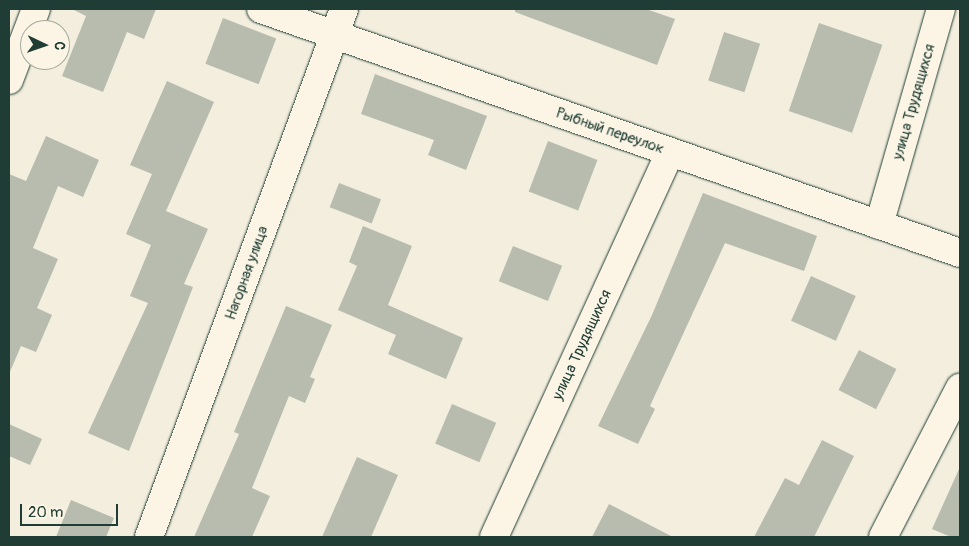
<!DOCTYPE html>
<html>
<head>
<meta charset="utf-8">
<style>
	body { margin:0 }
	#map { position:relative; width:969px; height:546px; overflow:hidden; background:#f3eede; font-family:Pangolin,sans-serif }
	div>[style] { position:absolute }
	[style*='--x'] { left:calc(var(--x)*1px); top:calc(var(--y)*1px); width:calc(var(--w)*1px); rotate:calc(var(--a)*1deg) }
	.building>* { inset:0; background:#b8bcae; transform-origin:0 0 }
	.roads { filter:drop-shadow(0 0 1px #1f3d34) drop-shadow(0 0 1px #1f3d34) }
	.minor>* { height:28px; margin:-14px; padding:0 14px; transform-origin:14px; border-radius:14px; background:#fcf5e5 }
	.tertiary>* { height:28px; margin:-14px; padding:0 14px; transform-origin:14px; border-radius:14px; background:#fcf5e5 }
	span { translate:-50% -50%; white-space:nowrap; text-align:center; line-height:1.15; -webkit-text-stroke:5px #fcf5e5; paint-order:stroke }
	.street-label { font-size:15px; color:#1f3d34 }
	.frame { position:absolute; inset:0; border:10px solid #1f3d34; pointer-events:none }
	.north { position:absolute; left:20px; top:20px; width:50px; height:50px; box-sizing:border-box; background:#fcf5e5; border:1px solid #a4ab9e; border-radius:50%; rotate:93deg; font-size:14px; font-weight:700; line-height:20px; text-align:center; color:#1f3d34 }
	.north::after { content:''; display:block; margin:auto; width:18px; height:22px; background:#1f3d34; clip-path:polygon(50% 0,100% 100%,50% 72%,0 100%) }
	.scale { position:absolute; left:20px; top:504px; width:98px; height:22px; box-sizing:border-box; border:2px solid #1f3d34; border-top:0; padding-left:6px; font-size:15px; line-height:18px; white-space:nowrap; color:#1f3d34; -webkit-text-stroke:4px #fcf5e5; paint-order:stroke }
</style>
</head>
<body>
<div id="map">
	<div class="building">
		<i style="clip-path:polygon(72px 9px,156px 9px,144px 39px,127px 32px,103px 92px,62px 76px,86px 16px)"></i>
		<i style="clip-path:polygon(515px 9px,646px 9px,675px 19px,657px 65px,515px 12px)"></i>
		<i style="left:223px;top:18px;width:57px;height:49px;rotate:21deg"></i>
		<i style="left:819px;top:23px;width:67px;height:93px;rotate:19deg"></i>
		<i style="left:724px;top:32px;width:38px;height:51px;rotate:18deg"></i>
		<i style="clip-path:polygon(375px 74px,487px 116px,466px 170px,428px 155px,434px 140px,361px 114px)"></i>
		<i style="clip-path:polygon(167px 81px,214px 102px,166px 211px,208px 229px,184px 284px,193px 287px,129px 451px,88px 433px,148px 303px,130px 296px,151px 245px,126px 234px,152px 174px,130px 165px)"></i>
		<i style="clip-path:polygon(46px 136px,99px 160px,83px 197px,58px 186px,33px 248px,58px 259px,37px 308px,52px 315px,36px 352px,21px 346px,9px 374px,9px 174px,26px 181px)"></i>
		<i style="left:548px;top:141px;width:53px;height:54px;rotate:21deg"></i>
		<i style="left:339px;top:183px;width:45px;height:26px;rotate:21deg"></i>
		<i style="clip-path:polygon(703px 193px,817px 236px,804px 271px,725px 243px,650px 406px,655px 409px,638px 444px,598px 426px,652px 315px)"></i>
		<i style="clip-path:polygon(363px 226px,412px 246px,388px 305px,463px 338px,446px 379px,388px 354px,396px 335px,338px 310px,357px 266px,349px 262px)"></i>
		<i style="left:513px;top:246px;width:53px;height:38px;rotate:22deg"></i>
		<i style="left:811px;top:276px;width:49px;height:49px;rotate:24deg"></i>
		<i style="clip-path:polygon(286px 306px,332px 325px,310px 377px,315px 379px,305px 403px,289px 396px,252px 488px,270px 496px,252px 537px,194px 537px,239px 434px,234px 432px)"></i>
		<i style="left:859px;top:350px;width:42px;height:45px;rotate:27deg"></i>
		<i style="left:452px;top:404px;width:48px;height:43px;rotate:23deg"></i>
		<i style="clip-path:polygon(9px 424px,42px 439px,30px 465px,9px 456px)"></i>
		<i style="clip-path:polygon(822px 440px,854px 456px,814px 537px,754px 537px,785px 478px,799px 485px)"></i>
		<i style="clip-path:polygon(357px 457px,398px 475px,371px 537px,322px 537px)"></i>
		<i style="clip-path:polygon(960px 467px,960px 537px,951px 537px,932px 529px)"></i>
		<i style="clip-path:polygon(71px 500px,114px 518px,106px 537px,56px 537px)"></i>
		<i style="clip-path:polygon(609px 504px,673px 537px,592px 537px)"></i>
	</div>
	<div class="roads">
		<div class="minor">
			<i style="--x:9;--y:80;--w:76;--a:-69.2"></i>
			<i style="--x:879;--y:225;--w:225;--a:-74"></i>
			<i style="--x:149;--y:537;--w:563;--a:-69.73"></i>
			<i style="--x:494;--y:537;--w:423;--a:-65.4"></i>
			<i style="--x:883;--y:537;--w:168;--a:-62.7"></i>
		</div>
		<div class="tertiary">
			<i style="--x:261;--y:9;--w:740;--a:19.24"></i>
		</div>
	</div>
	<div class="street-label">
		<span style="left:914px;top:102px;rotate:-74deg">улица Трудящихся</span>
		<span style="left:610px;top:131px;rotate:19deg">Рыбный переулок</span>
		<span style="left:247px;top:273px;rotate:-70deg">Нагорная улица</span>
		<span style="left:582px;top:345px;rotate:-65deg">улица Трудящихся</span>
	</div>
	<div class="frame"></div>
	<div class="north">С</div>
	<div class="scale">20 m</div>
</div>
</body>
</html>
